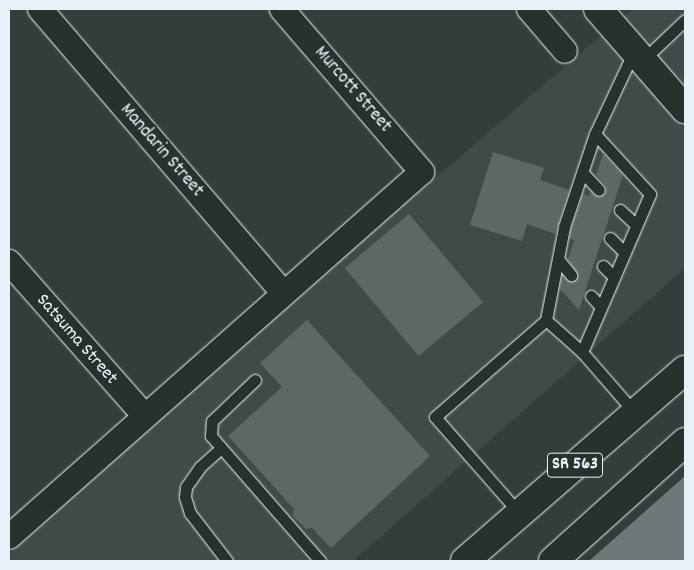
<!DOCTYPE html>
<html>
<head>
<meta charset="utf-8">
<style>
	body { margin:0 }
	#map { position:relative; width:694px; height:570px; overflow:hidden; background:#323e39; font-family:Dekko,sans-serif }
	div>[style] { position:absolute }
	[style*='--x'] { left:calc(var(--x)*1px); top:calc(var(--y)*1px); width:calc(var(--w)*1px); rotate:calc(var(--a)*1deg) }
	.built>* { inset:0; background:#3f4b46 }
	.water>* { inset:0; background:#6d7978 }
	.building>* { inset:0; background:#5c6865; transform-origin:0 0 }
	.roads { filter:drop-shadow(0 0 1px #e8f1f8) drop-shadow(0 0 1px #e8f1f8) }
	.lane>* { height:11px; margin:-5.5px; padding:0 5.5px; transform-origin:5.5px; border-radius:5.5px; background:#26332d }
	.street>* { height:24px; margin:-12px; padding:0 12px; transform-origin:12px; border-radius:12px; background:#26332d }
	.secondary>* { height:28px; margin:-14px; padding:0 14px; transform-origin:14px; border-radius:14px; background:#26332d }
	.primary>* { height:28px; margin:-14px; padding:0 14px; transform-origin:14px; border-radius:14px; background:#26332d }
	span { translate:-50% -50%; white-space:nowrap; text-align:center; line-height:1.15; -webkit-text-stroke:4.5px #26332d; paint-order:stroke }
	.shield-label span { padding:1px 4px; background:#26332d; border:1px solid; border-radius:4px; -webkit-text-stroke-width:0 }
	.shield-label { font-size:18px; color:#e8f1f8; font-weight:700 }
	.street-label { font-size:19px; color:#e8f1f8 }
	.frame { position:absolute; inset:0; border:10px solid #e8f1f8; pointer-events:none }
</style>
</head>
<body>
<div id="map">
	<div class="built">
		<i style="clip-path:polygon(633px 9px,685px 9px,685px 89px,623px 17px)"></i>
		<i style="clip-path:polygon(603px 34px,685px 130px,685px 268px,353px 561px,9px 561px,9px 554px,291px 302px)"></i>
	</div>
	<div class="water">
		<i style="clip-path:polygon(685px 476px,685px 561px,589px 561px)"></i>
	</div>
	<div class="building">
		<i style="clip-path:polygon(493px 152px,544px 168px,540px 180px,569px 190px,555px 234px,527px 224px,522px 241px,470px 225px)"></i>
		<i style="clip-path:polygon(603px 154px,623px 175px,579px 310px,560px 289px,562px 276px,572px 282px,578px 277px,568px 259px,574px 240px,569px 238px,571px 229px,583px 194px,589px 196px,590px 192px,600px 197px,606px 193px,605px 185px,596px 175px)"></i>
		<i style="left:409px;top:214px;width:115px;height:84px;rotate:50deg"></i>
		<i style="clip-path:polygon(307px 320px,430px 456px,331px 548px,312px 528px,306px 529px,293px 516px,294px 509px,228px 436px,282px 387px,260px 363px)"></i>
	</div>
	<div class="roads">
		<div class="lane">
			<i style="--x:643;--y:60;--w:58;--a:-43.6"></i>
			<i style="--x:583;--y:173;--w:23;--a:47"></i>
			<i style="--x:620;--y:210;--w:22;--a:43"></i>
			<i style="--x:610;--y:238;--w:21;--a:45"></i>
			<i style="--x:558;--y:259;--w:21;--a:51"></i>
			<i style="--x:603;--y:266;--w:16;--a:45"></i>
			<i style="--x:591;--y:296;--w:15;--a:48"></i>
			<i style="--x:546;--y:320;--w:95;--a:-79"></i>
			<i style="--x:564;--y:227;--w:98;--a:-71.6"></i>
			<i style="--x:582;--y:352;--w:172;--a:-66.7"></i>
			<i style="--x:650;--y:194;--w:81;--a:-132.5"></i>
			<i style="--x:595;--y:134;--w:92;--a:-64.8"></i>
			<i style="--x:255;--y:380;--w:59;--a:136.4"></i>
			<i style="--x:212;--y:421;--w:15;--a:94"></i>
			<i style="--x:211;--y:436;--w:166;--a:48.9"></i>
			<i style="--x:221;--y:448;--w:28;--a:138"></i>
			<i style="--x:200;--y:467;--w:24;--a:125"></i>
			<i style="--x:186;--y:487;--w:10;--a:96"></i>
			<i style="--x:185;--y:497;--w:17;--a:73"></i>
			<i style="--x:190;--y:513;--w:61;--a:52.4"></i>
			<i style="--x:520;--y:514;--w:129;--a:-131.2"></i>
			<i style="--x:435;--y:417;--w:147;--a:-41.1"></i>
			<i style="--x:546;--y:320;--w:48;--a:41.6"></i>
			<i style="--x:582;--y:352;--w:81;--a:49"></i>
		</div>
		<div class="street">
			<i style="--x:40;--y:9;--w:374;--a:49.4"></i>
			<i style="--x:529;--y:9;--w:55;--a:49.4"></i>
			<i style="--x:9;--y:262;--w:205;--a:48.6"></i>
			<i style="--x:9;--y:537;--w:551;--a:-41.47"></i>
			<i style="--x:422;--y:172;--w:215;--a:-130.7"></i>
		</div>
		<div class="secondary">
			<i style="--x:598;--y:9;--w:133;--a:49"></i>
		</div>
		<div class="primary">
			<i style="--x:465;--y:561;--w:291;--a:-41"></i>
			<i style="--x:553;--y:561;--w:178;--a:-42"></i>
		</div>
	</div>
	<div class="shield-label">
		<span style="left:575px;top:465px">SR 563</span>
	</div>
	<div class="street-label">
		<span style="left:352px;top:90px;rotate:49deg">Murcott Street</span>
		<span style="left:161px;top:151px;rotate:49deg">Mandarin Street</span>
		<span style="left:76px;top:340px;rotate:49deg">Satsuma Street</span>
	</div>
	<div class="frame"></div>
</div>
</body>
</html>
